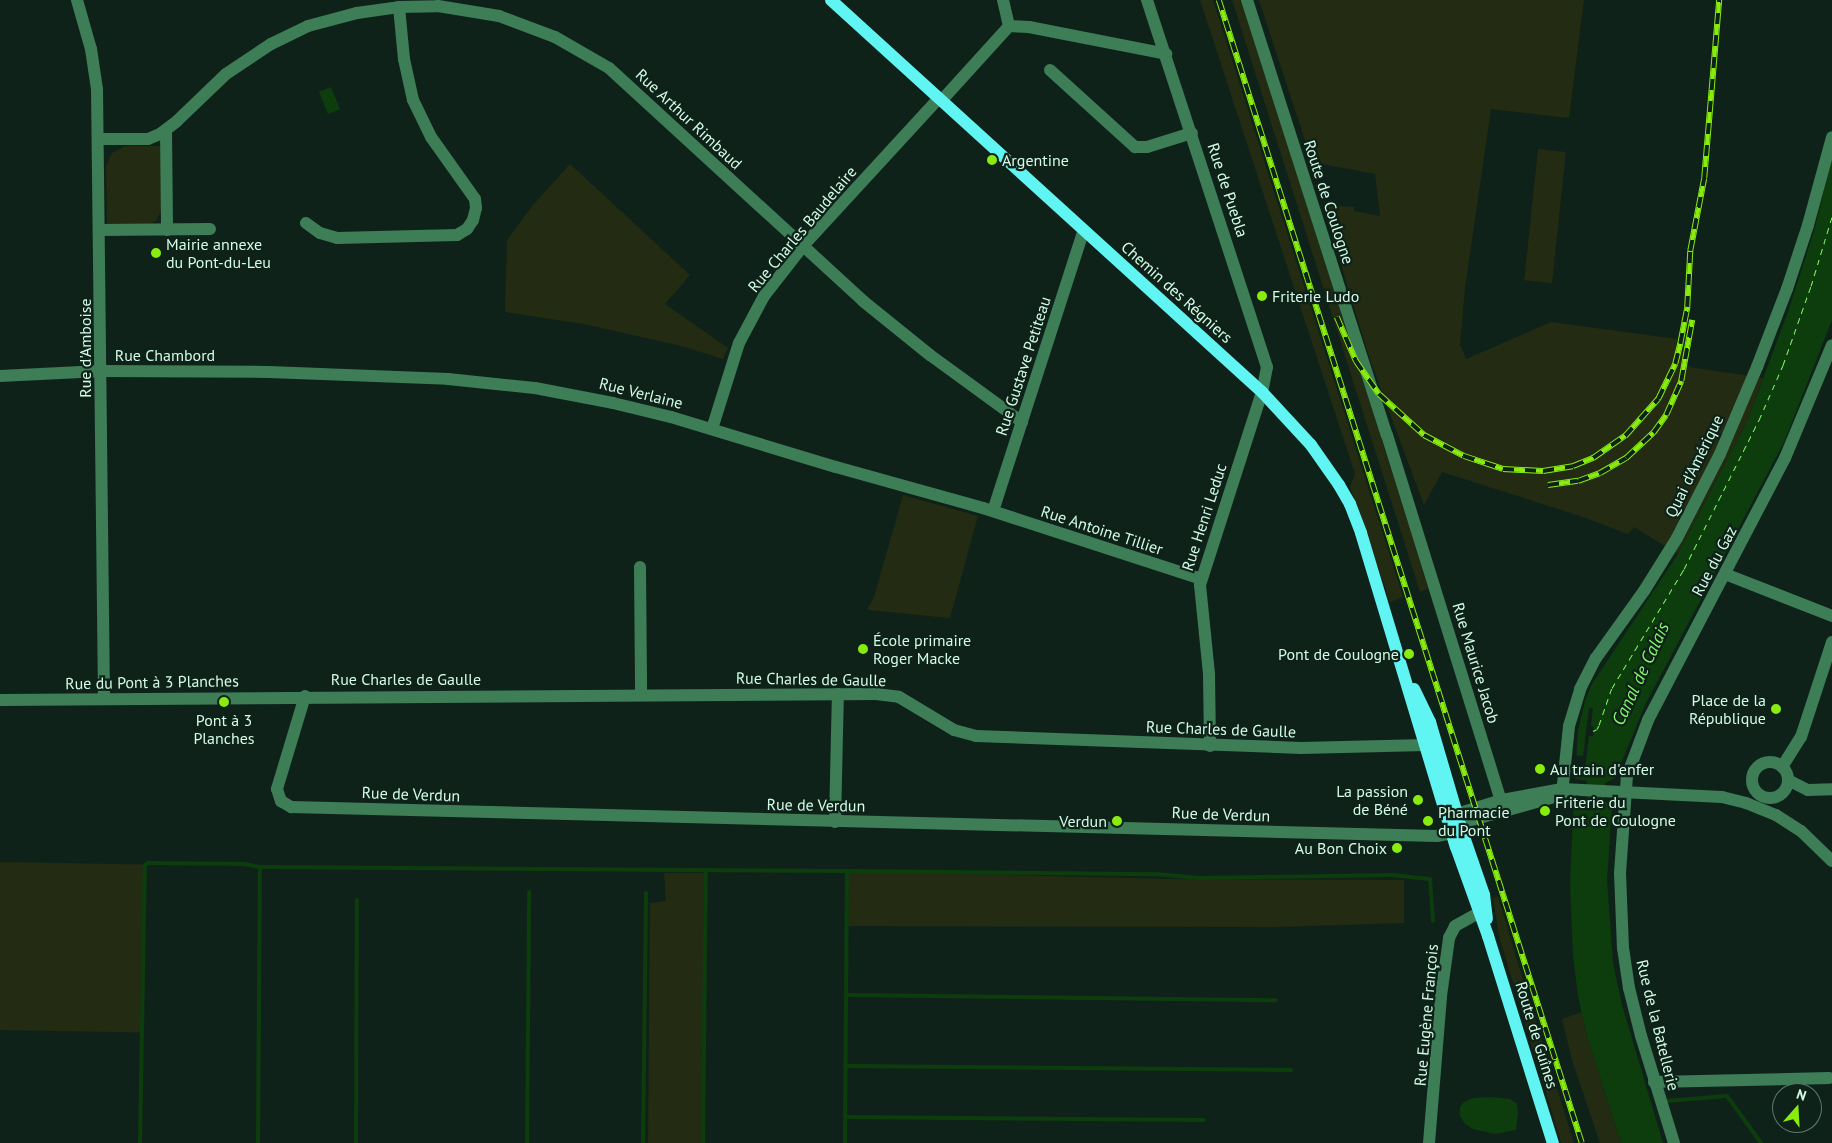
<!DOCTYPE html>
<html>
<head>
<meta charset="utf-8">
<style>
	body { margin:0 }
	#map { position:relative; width:1832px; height:1143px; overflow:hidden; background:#0f2219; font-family:"PT Sans",sans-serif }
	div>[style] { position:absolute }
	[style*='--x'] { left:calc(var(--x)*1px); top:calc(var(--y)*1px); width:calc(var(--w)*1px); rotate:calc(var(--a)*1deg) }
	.green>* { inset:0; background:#232b12; transform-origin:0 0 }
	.water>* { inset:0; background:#0d3d0d; transform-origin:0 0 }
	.pier>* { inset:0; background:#0f2219 }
	.stream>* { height:4px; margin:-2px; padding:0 2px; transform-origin:2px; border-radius:2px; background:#0d3d0d }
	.ferry>* { height:1px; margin-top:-0.5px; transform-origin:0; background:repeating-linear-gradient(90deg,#81f667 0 6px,transparent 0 11px) }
	.minor>* { height:12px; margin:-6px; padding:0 6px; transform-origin:6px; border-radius:6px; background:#3d7e56 }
	.minor>.ring { margin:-6px; padding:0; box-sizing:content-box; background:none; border:12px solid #3d7e56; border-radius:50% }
	.major>* { height:12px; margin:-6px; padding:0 6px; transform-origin:6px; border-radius:6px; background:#60f5f2 }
	.rail>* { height:5.5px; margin-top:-2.75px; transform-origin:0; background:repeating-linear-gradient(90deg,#0f2219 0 11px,#88ec0f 0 22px); box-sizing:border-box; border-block:1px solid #88ec0f }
	.dots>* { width:14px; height:14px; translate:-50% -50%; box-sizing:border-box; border:2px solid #0f2219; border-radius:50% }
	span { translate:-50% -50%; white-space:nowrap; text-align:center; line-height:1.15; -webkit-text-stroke:4.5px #0f2219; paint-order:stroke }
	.street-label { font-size:16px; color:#d2fce6 }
	.poi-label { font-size:16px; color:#d2fce6 }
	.left { translate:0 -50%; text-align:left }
	.right { translate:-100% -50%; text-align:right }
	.water-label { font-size:18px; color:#81f667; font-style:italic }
	.north { position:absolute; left:1772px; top:1083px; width:50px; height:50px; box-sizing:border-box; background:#0f2219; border:1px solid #5d796b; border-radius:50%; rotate:19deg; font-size:14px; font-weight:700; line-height:20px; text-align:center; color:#d2fce6 }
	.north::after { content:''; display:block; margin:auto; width:18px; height:22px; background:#88ec0f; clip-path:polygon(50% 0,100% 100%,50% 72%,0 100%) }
</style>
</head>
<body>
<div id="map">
	<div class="green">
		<i style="clip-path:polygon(1200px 0,1213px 0,1403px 597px,1390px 602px,1350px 487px,1355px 474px)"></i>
		<i style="clip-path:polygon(1232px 0,1241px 0,1409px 525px,1428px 589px,1420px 592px)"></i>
		<i style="clip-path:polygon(1259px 0,1584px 0,1569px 118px,1491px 109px,1465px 288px,1460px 344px,1466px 359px,1551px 322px,1677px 339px,1689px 367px,1763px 378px,1747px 422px,1678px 554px,1634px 527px,1628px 534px,1580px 516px,1442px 472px,1424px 505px,1370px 360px,1323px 205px,1354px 207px,1354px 211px,1380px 216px,1375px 174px,1312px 162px)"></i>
		<i style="clip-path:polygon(125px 146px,161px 146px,162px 208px,156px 221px,148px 225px,107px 225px,106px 166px,112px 153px)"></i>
		<i style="left:1538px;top:149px;width:28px;height:132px;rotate:6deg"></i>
		<i style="clip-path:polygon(570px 164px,690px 275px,665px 304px,728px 348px,723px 359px,681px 346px,584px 324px,505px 312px,507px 240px,533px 205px)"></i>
		<i style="clip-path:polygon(903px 495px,978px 516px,950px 618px,867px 610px,874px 597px)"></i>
		<i style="left:0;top:862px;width:145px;height:168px;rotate:1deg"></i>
		<i style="clip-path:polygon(847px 871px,1172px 879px,1404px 880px,1404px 923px,1276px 927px,846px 926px)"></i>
		<i style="clip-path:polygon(664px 873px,707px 873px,704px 1143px,648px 1143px,650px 903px,666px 901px)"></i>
		<i style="clip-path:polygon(1498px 896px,1520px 970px,1574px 1143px,1561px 1143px,1499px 936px,1493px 898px)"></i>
		<i style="clip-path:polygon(1582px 1012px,1587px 1036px,1621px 1143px,1600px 1143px,1572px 1060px,1562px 1019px)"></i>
	</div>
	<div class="water">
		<i style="left:331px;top:87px;width:24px;height:13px;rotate:68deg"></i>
		<i style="clip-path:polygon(1832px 158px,1832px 320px,1784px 442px,1645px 705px,1615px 778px,1605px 783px,1604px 801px,1612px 805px,1607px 879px,1613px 963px,1622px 1005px,1663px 1143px,1621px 1143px,1587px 1036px,1578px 996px,1573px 956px,1570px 881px,1574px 801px,1588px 801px,1587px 781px,1576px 779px,1575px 777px,1578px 730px,1585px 701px,1592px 684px,1678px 554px,1747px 422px,1789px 309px,1814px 231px)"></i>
		<i style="clip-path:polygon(1491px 1097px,1510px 1099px,1517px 1104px,1518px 1113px,1516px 1130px,1495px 1134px,1473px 1129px,1465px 1124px,1460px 1116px,1460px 1107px,1464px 1102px,1474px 1098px)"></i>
	</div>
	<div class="pier">
		<i style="clip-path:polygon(1589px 708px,1593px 708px,1591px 726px,1594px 727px,1593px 736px,1589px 736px,1585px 770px,1575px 769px,1575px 774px,1572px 774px,1573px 755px,1583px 756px)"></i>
	</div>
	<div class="stream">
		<i style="--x:846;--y:995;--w:430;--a:0.7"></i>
		<i style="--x:845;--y:1066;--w:446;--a:0.5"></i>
		<i style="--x:1667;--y:1101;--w:60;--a:-4.8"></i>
		<i style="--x:1727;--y:1096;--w:58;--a:54.1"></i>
		<i style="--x:846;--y:1117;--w:358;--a:0.5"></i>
		<i style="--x:140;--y:1143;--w:278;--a:-89"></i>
		<i style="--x:145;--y:865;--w:4;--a:-34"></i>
		<i style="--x:148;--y:863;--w:96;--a:0.6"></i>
		<i style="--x:244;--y:864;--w:16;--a:11"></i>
		<i style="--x:258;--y:1143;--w:276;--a:-89.6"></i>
		<i style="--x:260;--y:867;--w:587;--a:0.39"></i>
		<i style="--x:356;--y:1143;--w:243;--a:-89.8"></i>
		<i style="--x:527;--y:1143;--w:251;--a:-89.5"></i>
		<i style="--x:643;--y:1143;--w:250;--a:-89.3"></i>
		<i style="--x:703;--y:1143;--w:272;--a:-89.4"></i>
		<i style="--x:845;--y:1143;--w:272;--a:-89.6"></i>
		<i style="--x:847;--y:871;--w:308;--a:0.6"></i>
		<i style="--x:1155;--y:874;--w:44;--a:5.2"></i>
		<i style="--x:1199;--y:878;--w:193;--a:-0.9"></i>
		<i style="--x:1392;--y:875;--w:38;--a:6"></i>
		<i style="--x:1430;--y:879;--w:42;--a:85.9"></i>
	</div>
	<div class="ferry">
		<i style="--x:1593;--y:731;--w:4;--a:-27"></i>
		<i style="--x:1597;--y:729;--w:4;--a:-63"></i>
		<i style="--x:1599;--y:725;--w:39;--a:-71"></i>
		<i style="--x:1612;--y:688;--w:139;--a:-58.8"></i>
		<i style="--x:1684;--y:569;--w:167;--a:-63.3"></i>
		<i style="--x:1759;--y:420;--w:60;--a:-66.4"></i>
		<i style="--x:1783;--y:365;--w:84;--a:-70.5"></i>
		<i style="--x:1811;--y:286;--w:72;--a:-73.1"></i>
	</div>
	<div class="minor">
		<i style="--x:77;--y:0;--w:51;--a:74.1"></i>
		<i style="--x:91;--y:49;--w:40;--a:81.5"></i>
		<i style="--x:97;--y:89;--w:610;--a:89.34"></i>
		<i style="--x:1003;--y:0;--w:27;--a:77"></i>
		<i style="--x:1147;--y:0;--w:386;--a:71.9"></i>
		<i style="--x:1267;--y:367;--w:25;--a:101"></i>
		<i style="--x:1262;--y:392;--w:203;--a:107.8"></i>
		<i style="--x:1200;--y:585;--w:89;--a:84.2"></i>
		<i style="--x:1209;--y:674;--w:72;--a:89.2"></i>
		<i style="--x:1247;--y:0;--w:457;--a:72.2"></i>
		<i style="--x:1387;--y:435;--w:393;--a:72.7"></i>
		<i style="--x:1009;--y:26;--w:20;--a:3"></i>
		<i style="--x:1029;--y:27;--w:140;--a:11.1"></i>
		<i style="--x:1050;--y:70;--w:115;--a:42.2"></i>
		<i style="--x:1135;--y:147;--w:12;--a:0"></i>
		<i style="--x:1147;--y:147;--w:47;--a:-17.3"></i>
		<i style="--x:942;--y:100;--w:100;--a:-47.8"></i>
		<i style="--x:166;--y:130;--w:100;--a:89.4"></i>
		<i style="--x:98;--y:139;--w:50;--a:0"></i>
		<i style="--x:148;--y:139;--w:13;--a:-23"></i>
		<i style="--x:160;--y:134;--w:21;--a:-37"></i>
		<i style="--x:177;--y:121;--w:68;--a:-43.8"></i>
		<i style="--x:226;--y:74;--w:54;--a:-33.7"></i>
		<i style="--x:271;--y:44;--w:41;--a:-25.9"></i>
		<i style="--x:308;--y:26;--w:51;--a:-14.9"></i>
		<i style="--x:357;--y:13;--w:42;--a:-8.1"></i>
		<i style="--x:399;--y:7;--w:39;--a:-1"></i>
		<i style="--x:438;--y:6;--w:62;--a:9.3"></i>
		<i style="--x:499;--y:16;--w:60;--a:20.6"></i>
		<i style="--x:555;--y:37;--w:62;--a:29.9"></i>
		<i style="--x:609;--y:68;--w:345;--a:42.5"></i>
		<i style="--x:863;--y:301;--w:86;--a:38.9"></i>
		<i style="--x:930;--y:355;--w:114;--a:36.1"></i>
		<i style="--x:306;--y:223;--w:17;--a:36"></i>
		<i style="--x:320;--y:233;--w:18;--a:16"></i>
		<i style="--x:337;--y:238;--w:120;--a:-1.4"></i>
		<i style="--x:457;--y:235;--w:12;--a:-31"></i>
		<i style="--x:467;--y:229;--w:11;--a:-56"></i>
		<i style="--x:473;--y:220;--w:12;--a:-76"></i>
		<i style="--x:476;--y:208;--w:9;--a:-96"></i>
		<i style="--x:475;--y:199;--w:76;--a:-125.4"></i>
		<i style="--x:431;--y:137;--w:41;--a:-115.9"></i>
		<i style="--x:413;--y:100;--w:42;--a:-102.4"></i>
		<i style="--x:404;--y:59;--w:52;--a:-95.5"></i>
		<i style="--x:100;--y:230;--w:110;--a:-0.5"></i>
		<i style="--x:0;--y:376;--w:101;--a:-2.8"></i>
		<i style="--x:101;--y:371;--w:168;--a:0.3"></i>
		<i style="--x:269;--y:372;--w:179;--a:2.2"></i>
		<i style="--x:448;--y:379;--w:87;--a:5.9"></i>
		<i style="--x:535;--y:388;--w:79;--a:10.9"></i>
		<i style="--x:613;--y:403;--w:60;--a:13.6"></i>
		<i style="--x:671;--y:417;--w:172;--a:16.9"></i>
		<i style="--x:836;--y:467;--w:153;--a:15.6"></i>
		<i style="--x:983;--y:508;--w:229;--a:18"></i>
		<i style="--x:712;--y:429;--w:90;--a:-72.6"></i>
		<i style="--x:739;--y:343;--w:53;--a:-62"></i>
		<i style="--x:764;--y:296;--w:63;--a:-52"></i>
		<i style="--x:803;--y:246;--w:201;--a:-47.4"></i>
		<i style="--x:993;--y:511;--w:295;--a:-72.1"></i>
		<i style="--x:640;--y:567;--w:127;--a:89.5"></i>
		<i style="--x:1725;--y:574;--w:115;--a:21.4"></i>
		<i style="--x:305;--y:696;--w:97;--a:106.8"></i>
		<i style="--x:277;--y:789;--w:13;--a:72"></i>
		<i style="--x:281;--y:801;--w:12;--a:31"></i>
		<i style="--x:291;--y:807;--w:1146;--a:1.45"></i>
		<i style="--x:1437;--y:836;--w:25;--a:-11"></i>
		<i style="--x:0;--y:700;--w:876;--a:-0.39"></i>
		<i style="--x:876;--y:694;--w:23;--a:7"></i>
		<i style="--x:899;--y:697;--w:64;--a:31"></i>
		<i style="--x:954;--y:730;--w:23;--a:15"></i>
		<i style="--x:976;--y:736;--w:325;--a:2.1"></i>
		<i style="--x:1301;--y:748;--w:125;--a:-1.4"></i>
		<i class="ring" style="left:1752px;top:762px;width:24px;height:24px"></i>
		<i style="--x:1782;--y:767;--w:36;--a:-58"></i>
		<i style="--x:1801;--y:737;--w:100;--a:-71.9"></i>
		<i style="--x:1788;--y:780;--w:22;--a:27"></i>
		<i style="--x:1808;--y:790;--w:24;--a:-2"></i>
		<i style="--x:1562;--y:794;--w:68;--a:-84.1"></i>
		<i style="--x:1569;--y:726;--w:39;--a:-73"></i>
		<i style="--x:1580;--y:689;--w:35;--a:-63"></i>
		<i style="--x:1596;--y:658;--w:82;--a:-54.4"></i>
		<i style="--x:1644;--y:591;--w:62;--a:-58.1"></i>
		<i style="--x:1677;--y:538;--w:94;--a:-62.9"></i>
		<i style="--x:1720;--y:454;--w:95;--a:-67"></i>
		<i style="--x:1757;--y:367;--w:84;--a:-69"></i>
		<i style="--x:1787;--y:289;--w:67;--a:-71.8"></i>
		<i style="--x:1808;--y:225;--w:91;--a:-74.7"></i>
		<i style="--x:1447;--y:817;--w:58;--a:-17.2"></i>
		<i style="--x:1502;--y:800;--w:61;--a:-10.4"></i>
		<i style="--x:1562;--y:789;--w:160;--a:2.9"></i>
		<i style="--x:1722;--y:797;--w:25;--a:14"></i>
		<i style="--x:1746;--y:803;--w:32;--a:22"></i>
		<i style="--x:1776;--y:815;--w:30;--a:33"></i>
		<i style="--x:1801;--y:831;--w:43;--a:44.1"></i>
		<i style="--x:835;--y:822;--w:128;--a:-88.7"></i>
		<i style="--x:1450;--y:826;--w:112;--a:-15.5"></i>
		<i style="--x:1654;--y:1082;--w:175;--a:-1.3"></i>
		<i style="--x:1429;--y:1143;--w:147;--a:-85.3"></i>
		<i style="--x:1441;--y:996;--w:59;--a:-82.1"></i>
		<i style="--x:1449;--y:938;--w:13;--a:-63"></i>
		<i style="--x:1455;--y:926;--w:35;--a:-29"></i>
		<i style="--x:1674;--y:1143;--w:112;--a:-107.1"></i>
		<i style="--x:1641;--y:1036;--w:49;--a:-104"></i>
		<i style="--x:1629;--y:988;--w:40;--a:-98.5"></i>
		<i style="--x:1623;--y:948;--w:75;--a:-92.3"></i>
		<i style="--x:1620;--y:873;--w:97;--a:-85.9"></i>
		<i style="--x:1627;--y:776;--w:60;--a:-69.4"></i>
		<i style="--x:1648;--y:720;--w:296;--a:-62.4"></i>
		<i style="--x:1785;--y:458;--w:122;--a:-67.4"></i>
	</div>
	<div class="major">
		<i style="--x:831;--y:0;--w:583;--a:42.29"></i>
		<i style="--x:1262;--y:392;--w:72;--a:47.2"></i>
		<i style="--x:1311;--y:445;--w:49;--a:55"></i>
		<i style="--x:1339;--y:485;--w:22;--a:60"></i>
		<i style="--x:1350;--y:504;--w:31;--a:69"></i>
		<i style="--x:1361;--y:533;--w:328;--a:73.2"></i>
		<i style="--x:1456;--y:847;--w:95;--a:70.2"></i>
		<i style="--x:1488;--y:936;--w:217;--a:72.6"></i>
		<i style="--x:1414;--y:689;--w:37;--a:64"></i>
		<i style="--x:1430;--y:722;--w:114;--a:73.6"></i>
		<i style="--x:1462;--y:831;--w:68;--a:71"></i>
		<i style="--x:1484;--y:895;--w:24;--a:83"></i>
	</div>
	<div class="rail">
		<i style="--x:1219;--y:0;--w:1199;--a:72.38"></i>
		<i style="--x:1337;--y:317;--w:48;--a:66.6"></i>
		<i style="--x:1356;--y:361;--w:40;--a:55.1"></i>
		<i style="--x:1379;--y:394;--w:61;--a:42.3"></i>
		<i style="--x:1424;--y:435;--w:45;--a:27.7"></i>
		<i style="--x:1464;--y:456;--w:41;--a:18.4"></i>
		<i style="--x:1503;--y:469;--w:40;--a:2.9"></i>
		<i style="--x:1543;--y:471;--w:30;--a:-9"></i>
		<i style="--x:1573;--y:466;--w:22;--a:-22"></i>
		<i style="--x:1593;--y:458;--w:39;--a:-35"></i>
		<i style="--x:1625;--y:436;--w:50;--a:-48.3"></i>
		<i style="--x:1658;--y:399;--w:39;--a:-64"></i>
		<i style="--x:1675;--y:364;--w:21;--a:-76"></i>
		<i style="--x:1680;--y:344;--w:38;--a:-79"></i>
		<i style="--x:1687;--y:307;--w:56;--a:-86.9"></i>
		<i style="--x:1690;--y:251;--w:74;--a:-79.1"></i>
		<i style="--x:1704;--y:178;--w:179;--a:-85.2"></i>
		<i style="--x:1548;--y:485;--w:30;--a:-8"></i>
		<i style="--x:1578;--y:481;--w:23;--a:-20"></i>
		<i style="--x:1600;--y:473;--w:30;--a:-30"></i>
		<i style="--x:1626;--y:458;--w:37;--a:-43"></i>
		<i style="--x:1653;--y:433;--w:22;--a:-54"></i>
		<i style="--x:1666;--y:415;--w:37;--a:-66"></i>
		<i style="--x:1681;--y:381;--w:62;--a:-79.8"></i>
	</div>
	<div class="dots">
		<i style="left:992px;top:160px;background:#88ec0f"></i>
		<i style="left:156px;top:253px;background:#88ec0f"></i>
		<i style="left:1262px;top:296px;background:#88ec0f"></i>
		<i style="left:863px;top:649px;background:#88ec0f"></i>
		<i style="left:1409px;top:654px;background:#88ec0f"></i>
		<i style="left:224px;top:702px;background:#88ec0f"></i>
		<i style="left:1776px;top:709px;background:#88ec0f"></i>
		<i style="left:1540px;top:769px;background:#88ec0f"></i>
		<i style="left:1418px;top:800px;background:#88ec0f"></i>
		<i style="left:1545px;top:811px;background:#88ec0f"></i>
		<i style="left:1117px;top:821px;background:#88ec0f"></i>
		<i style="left:1428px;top:821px;background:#88ec0f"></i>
		<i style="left:1397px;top:848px;background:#88ec0f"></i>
	</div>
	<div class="street-label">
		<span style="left:689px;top:119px;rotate:43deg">Rue Arthur Rimbaud</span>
		<span style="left:1228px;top:190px;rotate:72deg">Rue de Puebla</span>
		<span style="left:1329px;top:202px;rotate:72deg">Route de Coulogne</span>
		<span style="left:802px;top:229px;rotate:-50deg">Rue Charles Baudelaire</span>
		<span style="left:1177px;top:292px;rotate:42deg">Chemin des Régniers</span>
		<span style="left:85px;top:348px;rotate:-90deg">Rue d'Amboise</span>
		<span style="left:165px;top:355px">Rue Chambord</span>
		<span style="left:1023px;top:366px;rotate:-72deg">Rue Gustave Petiteau</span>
		<span style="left:641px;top:393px;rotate:14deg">Rue Verlaine</span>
		<span style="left:1694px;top:466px;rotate:-64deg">Quai d'Amérique</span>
		<span style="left:1204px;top:517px;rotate:-72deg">Rue Henri Leduc</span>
		<span style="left:1102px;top:530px;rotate:18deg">Rue Antoine Tillier</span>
		<span style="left:1714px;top:561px;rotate:-62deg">Rue du Gaz</span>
		<span style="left:1476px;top:663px;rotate:73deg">Rue Maurice Jacob</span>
		<span style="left:406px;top:679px">Rue Charles de Gaulle</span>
		<span style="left:811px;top:679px;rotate:1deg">Rue Charles de Gaulle</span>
		<span style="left:152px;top:682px;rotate:-1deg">Rue du Pont à 3 Planches</span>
		<span style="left:1221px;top:729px;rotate:2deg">Rue Charles de Gaulle</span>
		<span style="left:411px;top:794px;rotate:2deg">Rue de Verdun</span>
		<span style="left:816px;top:805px;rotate:1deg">Rue de Verdun</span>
		<span style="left:1221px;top:814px;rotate:2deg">Rue de Verdun</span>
		<span style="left:1426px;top:1015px;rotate:-85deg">Rue Eugène François</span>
		<span style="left:1658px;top:1025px;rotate:76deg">Rue de la Batellerie</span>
		<span style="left:1537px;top:1035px;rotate:73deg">Route de Guînes</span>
	</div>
	<div class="poi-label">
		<span class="left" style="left:1002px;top:160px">Argentine</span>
		<span class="left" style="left:166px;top:253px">Mairie annexe<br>du Pont-du-Leu</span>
		<span class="left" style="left:1272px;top:296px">Friterie Ludo</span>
		<span class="left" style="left:873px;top:649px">École primaire<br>Roger Macke</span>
		<span class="right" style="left:1399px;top:654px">Pont de Coulogne</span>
		<span class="right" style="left:1766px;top:709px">Place de la<br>République</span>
		<span style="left:224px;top:729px">Pont à 3<br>Planches</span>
		<span class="left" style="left:1550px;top:769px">Au train d'enfer</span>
		<span class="right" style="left:1408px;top:800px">La passion<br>de Béné</span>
		<span class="left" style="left:1555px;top:811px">Friterie du<br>Pont de Coulogne</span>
		<span class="left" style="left:1438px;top:821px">Pharmacie<br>du Pont</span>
		<span class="right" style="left:1107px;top:821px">Verdun</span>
		<span class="right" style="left:1387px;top:848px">Au Bon Choix</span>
	</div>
	<div class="water-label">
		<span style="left:1641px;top:674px;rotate:-65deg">Canal de Calais</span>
	</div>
	<div class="north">N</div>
</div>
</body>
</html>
